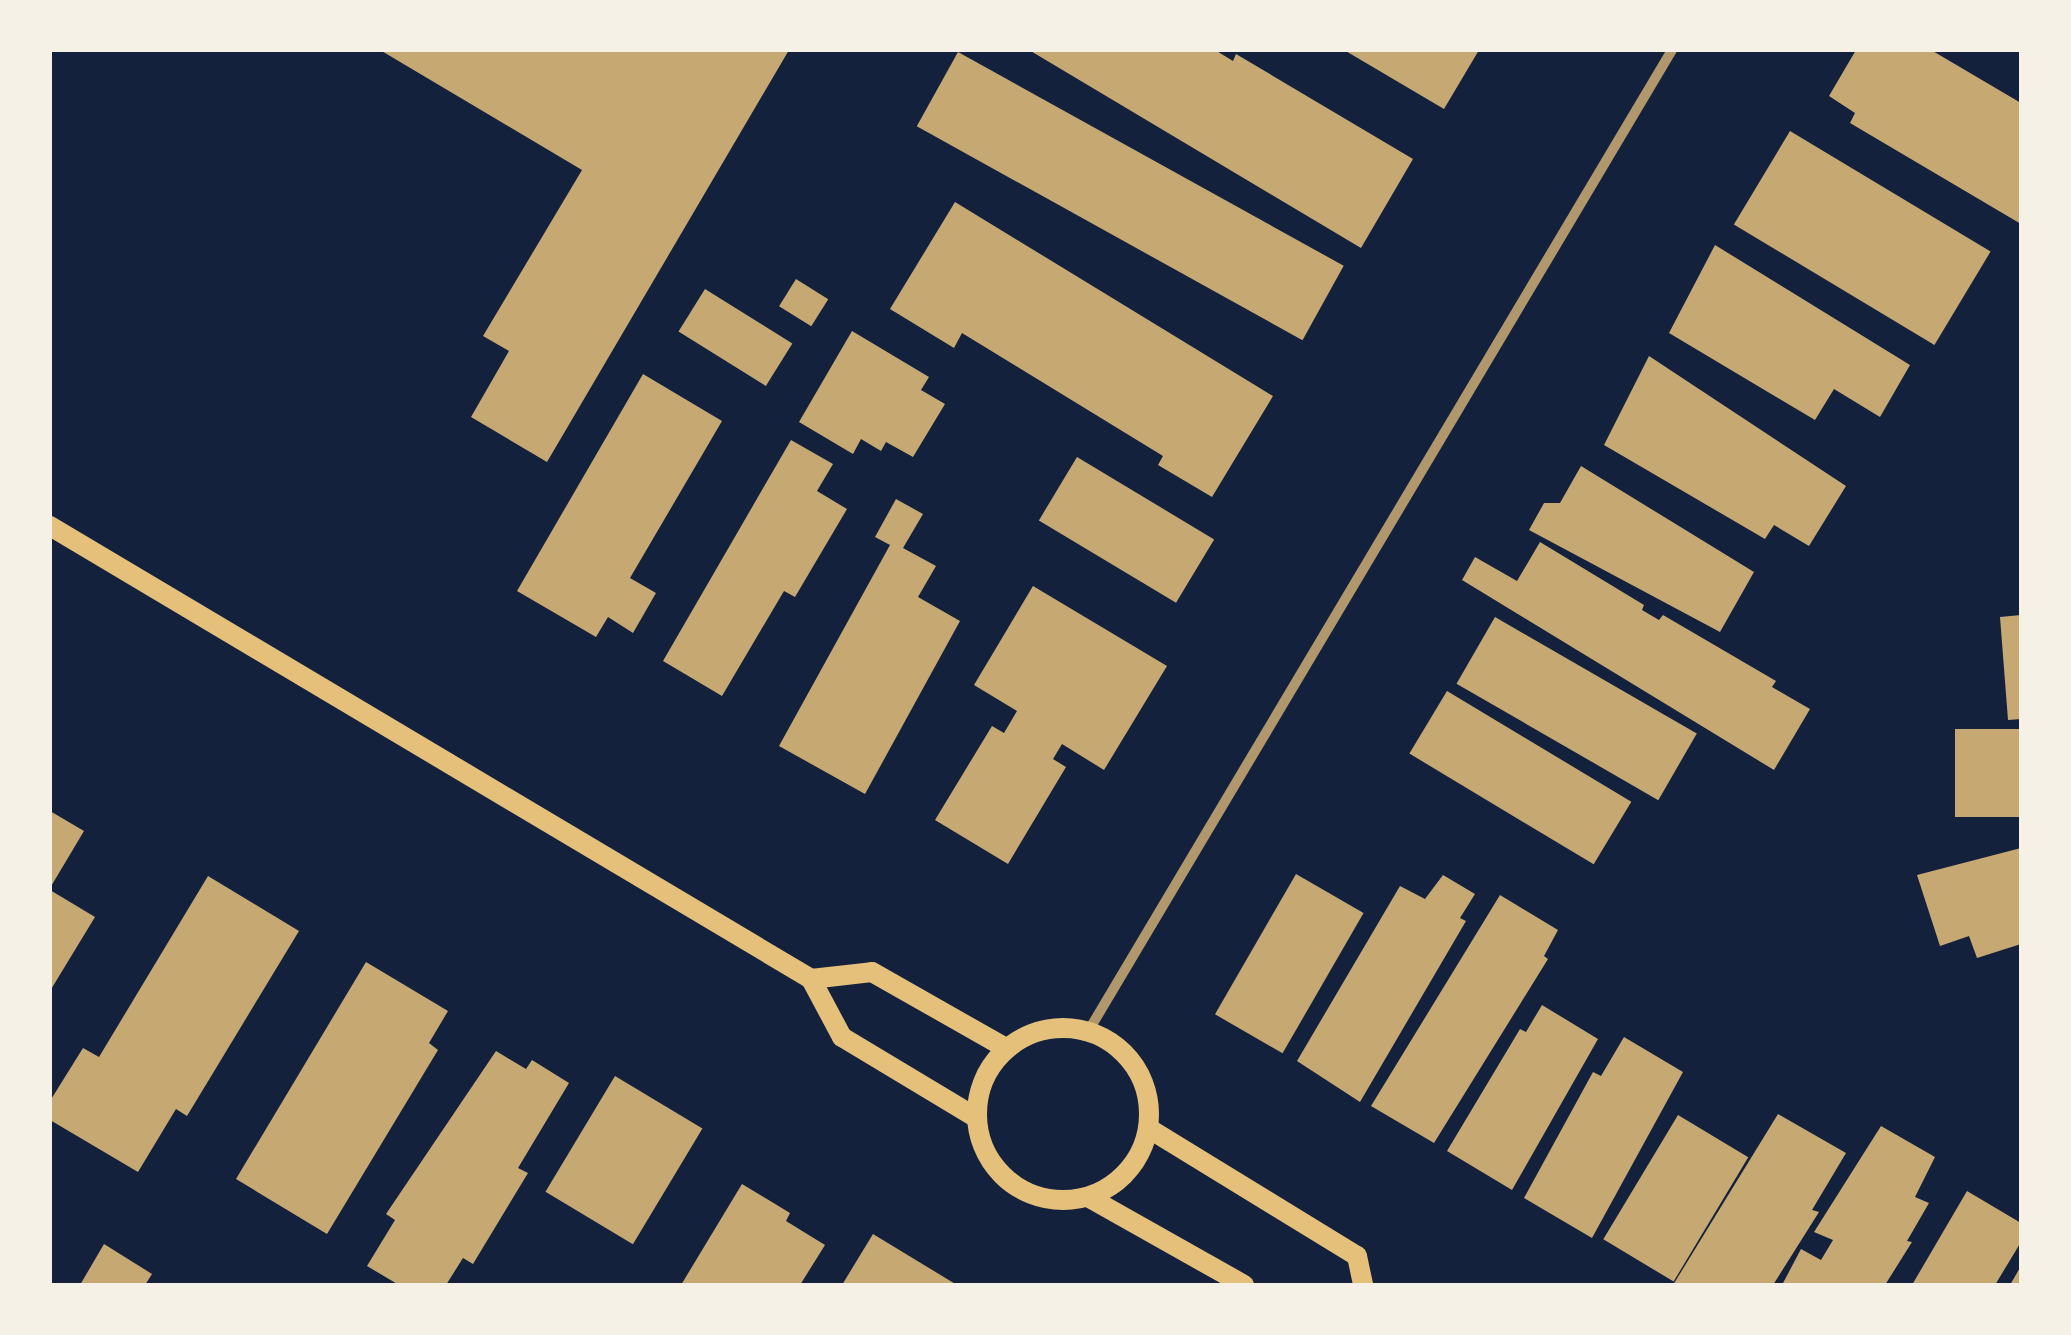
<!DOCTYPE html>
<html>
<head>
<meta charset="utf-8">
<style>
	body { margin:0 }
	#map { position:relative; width:2071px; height:1335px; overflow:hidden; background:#14213d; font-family:"PT Sans",sans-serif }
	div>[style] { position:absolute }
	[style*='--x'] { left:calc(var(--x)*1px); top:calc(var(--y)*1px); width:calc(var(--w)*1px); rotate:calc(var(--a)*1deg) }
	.building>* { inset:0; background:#c6a872; transform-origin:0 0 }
	.minor>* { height:10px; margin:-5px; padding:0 5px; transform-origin:5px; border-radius:5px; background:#b1986c }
	.secondary>* { height:20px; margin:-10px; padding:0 10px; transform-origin:10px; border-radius:10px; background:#e5c07b }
	.secondary>.ring { margin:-10px; padding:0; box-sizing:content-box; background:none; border:20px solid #e5c07b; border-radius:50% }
	span { translate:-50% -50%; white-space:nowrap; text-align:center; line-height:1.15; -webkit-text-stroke:8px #f6f1e7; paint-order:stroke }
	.frame { position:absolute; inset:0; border:52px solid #f6f1e7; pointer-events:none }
</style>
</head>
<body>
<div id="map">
	<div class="building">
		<i style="clip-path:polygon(380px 50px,789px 50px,547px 462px,471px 417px,509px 351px,483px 336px,582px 170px)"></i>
		<i style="clip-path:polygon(1029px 50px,1215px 50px,1233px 61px,1236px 54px,1413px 159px,1361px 248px)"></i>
		<i style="clip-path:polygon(1344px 50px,1479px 50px,1444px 109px)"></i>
		<i style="clip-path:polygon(1856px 50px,1931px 50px,2021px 103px,2021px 224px,1850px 123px,1855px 113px,1829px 96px)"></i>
		<i style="left:958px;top:52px;width:441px;height:85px;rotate:29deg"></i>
		<i style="left:1790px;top:131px;width:234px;height:109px;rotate:31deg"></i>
		<i style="clip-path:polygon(955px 202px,1273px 396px,1212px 497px,1158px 465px,1163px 456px,962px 333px,954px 348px,890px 309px)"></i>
		<i style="clip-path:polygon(1715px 245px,1910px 365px,1880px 417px,1834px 389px,1815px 420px,1669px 333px)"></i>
		<i style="left:796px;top:279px;width:38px;height:32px;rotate:32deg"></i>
		<i style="left:705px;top:289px;width:103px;height:50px;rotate:32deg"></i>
		<i style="clip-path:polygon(852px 331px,929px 377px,921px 390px,945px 404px,913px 457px,886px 442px,881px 451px,861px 439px,853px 454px,799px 422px)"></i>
		<i style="clip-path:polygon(1649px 356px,1846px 486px,1809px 546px,1774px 525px,1765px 539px,1604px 445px)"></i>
		<i style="clip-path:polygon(643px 374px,722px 421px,630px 578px,656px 593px,633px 633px,608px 617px,596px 637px,517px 591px)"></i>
		<i style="clip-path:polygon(791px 440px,833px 464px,817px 491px,847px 509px,795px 597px,784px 591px,722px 696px,663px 661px)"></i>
		<i style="left:1077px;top:457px;width:160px;height:74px;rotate:31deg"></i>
		<i style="clip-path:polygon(1581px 466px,1754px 572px,1720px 632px,1529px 530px,1544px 503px,1560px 503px)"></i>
		<i style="clip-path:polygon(896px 499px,923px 514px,903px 548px,936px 566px,918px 597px,960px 621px,865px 794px,779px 746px,890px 545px,875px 537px)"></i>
		<i style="clip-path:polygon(1540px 542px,1644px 605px,1642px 610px,1659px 620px,1663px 615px,1776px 681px,1772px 687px,1810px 709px,1774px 770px,1462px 580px,1475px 557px,1517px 581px)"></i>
		<i style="clip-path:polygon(1033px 586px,1167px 666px,1104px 770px,1062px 744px,1053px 759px,1066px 767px,1008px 864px,935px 820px,992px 726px,1004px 733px,1017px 711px,974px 685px)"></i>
		<i style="clip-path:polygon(2021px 615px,2021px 719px,2008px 720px,2000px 617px)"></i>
		<i style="left:1495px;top:617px;width:233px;height:77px;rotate:30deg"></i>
		<i style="left:1447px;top:691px;width:215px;height:73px;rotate:31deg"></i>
		<i style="left:2021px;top:729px;width:88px;height:66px;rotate:90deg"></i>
		<i style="clip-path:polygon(50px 811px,84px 831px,50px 888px)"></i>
		<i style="clip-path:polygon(2021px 848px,2021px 944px,1977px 958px,1969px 936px,1940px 946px,1917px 875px)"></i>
		<i style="left:1296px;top:874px;width:78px;height:162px;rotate:30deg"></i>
		<i style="clip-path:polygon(1443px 875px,1475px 894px,1460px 918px,1466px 921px,1360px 1102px,1297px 1061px,1400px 886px,1425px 899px)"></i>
		<i style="clip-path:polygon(208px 876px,299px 931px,187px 1116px,176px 1109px,138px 1172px,50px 1120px,50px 1101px,83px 1048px,99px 1057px)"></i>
		<i style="clip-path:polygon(50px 890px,95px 917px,50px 991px)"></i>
		<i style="clip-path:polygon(1500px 895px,1558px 930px,1544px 956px,1548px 959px,1434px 1143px,1371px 1106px)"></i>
		<i style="clip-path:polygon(366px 962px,448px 1011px,429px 1043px,438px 1050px,327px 1234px,236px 1179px)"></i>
		<i style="clip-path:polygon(1542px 1005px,1598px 1039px,1512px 1190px,1447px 1151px,1520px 1029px,1526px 1032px)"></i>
		<i style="clip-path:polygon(1624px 1037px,1683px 1072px,1592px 1238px,1524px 1198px,1593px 1072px,1601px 1076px)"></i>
		<i style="clip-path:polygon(496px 1051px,526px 1069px,532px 1060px,569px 1083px,518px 1168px,528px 1173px,473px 1264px,463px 1258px,446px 1285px,399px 1285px,367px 1266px,395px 1220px,386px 1214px)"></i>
		<i style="left:615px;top:1076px;width:102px;height:135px;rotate:31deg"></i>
		<i style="clip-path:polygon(1778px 1114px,1846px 1153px,1812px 1210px,1819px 1212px,1773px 1285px,1673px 1285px)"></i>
		<i style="left:1678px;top:1115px;width:82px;height:145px;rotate:31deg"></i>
		<i style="clip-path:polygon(1881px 1126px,1935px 1157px,1915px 1197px,1929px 1203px,1907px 1241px,1912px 1242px,1885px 1285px,1782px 1285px,1801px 1249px,1821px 1260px,1833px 1240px,1814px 1232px)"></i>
		<i style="clip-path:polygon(742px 1184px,790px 1213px,786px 1221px,825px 1245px,800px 1285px,681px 1285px)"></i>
		<i style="clip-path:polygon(1967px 1191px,2021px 1223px,2021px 1242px,1995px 1285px,1912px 1285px)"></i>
		<i style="clip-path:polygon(873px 1234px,957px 1285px,842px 1285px)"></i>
		<i style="clip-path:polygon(104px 1244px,152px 1274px,145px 1285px,80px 1285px)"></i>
		<i style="clip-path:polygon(2021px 1266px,2021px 1285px,2010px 1285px)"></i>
	</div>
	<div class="minor">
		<i style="--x:1089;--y:1030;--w:1140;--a:-59.25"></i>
	</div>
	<div class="secondary">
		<i style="--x:50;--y:526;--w:886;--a:30.76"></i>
		<i style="--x:811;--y:979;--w:66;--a:61.9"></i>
		<i style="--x:842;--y:1037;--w:155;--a:31"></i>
		<i style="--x:811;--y:979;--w:61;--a:-6.5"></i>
		<i style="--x:872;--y:972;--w:154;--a:29.6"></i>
		<i class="ring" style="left:977px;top:1028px;width:152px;height:152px"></i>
		<i style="--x:1148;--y:1128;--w:245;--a:31.5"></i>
		<i style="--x:1357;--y:1256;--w:30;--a:78"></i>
		<i style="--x:1088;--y:1197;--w:179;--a:29.4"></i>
	</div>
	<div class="frame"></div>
</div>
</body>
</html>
